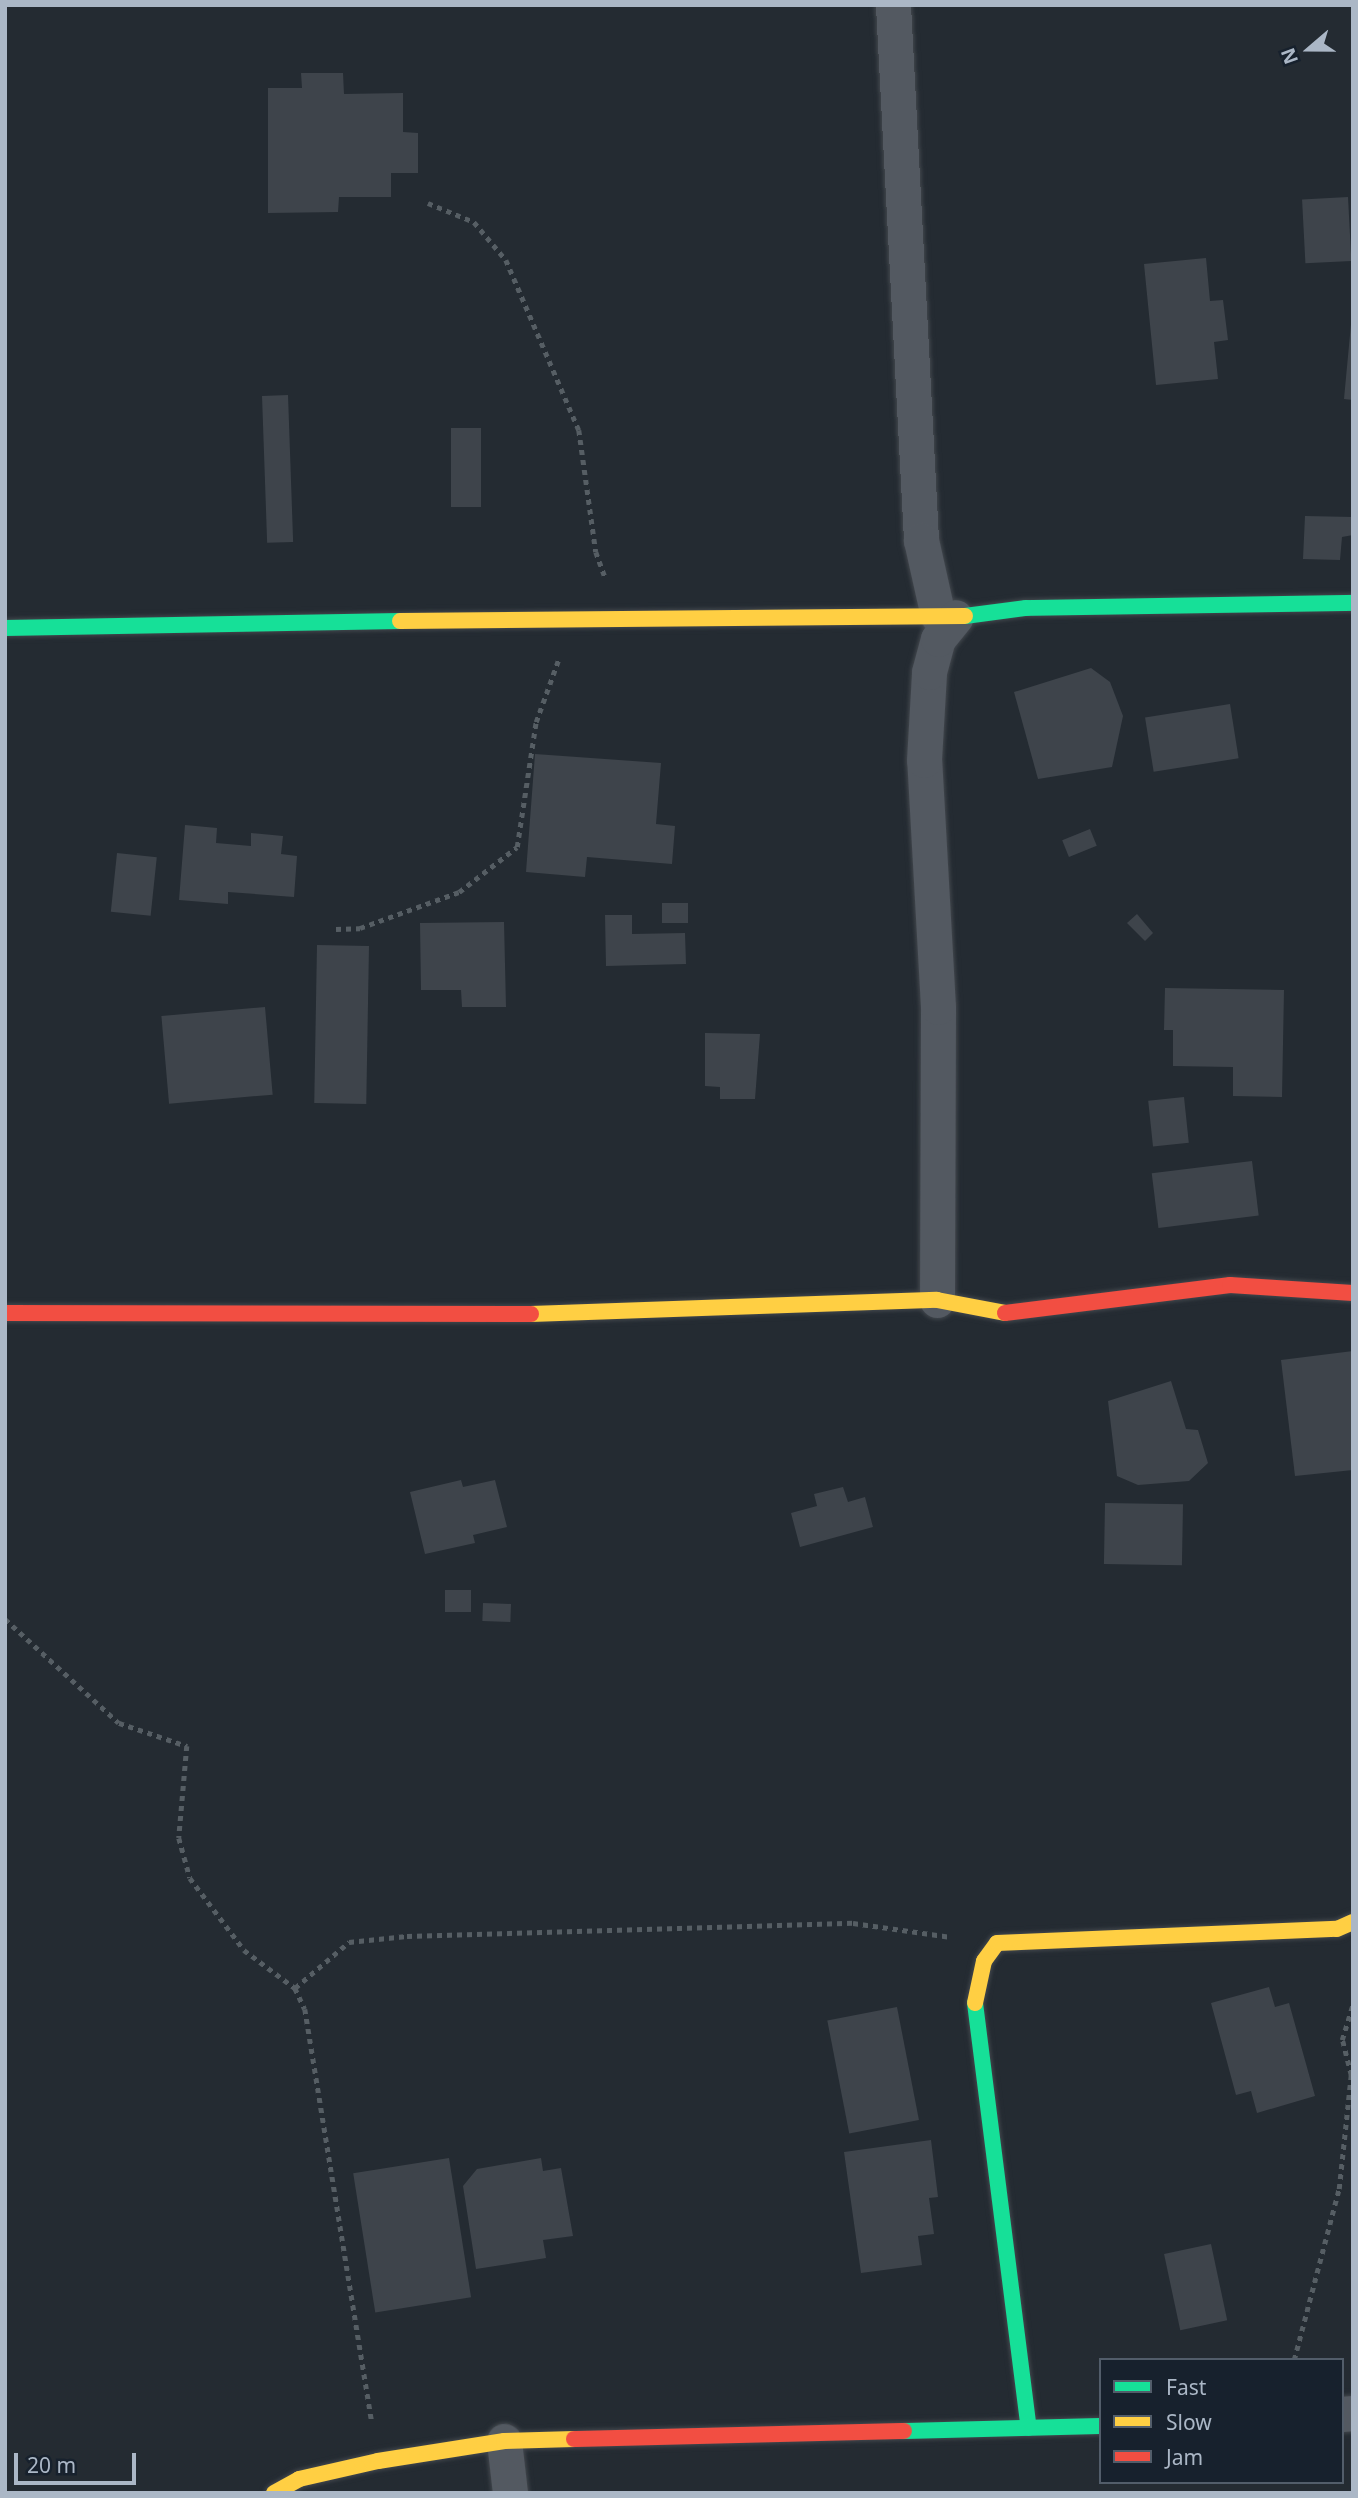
<!DOCTYPE html>
<html>
<head>
<meta charset="utf-8">
<style>
	body { margin:0 }
	#map { position:relative; width:1358px; height:2498px; overflow:hidden; background:#242b32; font-family:"Noto Sans",sans-serif }
	div>[style] { position:absolute }
	[style*='--x'] { left:calc(var(--x)*1px); top:calc(var(--y)*1px); width:calc(var(--w)*1px); rotate:calc(var(--a)*1deg) }
	.building>* { inset:0; background:#3e444b; transform-origin:0 0 }
	.path>* { height:4.5px; margin-top:-2.25px; transform-origin:0; background:repeating-linear-gradient(90deg,#565e64 0 5px,transparent 0 10px) }
	.roads { filter:drop-shadow(0 0 2px #42474d) drop-shadow(0 0 2px #42474d) }
	.street>* { height:35px; margin:-17.5px; padding:0 17.5px; transform-origin:17.5px; border-radius:17.5px; background:#535961 }
	.fast>* { height:16px; margin:-8px; padding:0 8px; transform-origin:8px; border-radius:8px; background:#16e098 }
	.slow>* { height:16px; margin:-8px; padding:0 8px; transform-origin:8px; border-radius:8px; background:#ffcf43 }
	.jam>* { height:16px; margin:-8px; padding:0 8px; transform-origin:8px; border-radius:8px; background:#f24e42 }
	span { translate:-50% -50%; white-space:nowrap; text-align:center; line-height:1.15; -webkit-text-stroke:5px #17212d; paint-order:stroke }
	.frame { position:absolute; inset:0; border:7px solid #abb7c6; pointer-events:none }
	.legend { position:absolute; left:1099px; top:2358px; width:245px; height:126px; box-sizing:border-box; background:#17212d; border:2px solid #525d6a; margin:0; padding:9px 12px; list-style:none; font-size:21px; color:#abb7c6 }
	.legend li { display:flex; align-items:center; gap:14px; height:35px }
	.legend b { width:35px; border:2px solid #525d6a }
	.north { position:absolute; left:1274px; top:14px; width:70px; height:70px; -webkit-text-stroke:5px #17212d; paint-order:stroke; rotate:250deg; font-size:19px; font-weight:700; line-height:28px; text-align:center; color:#abb7c6 }
	.north::after { content:''; display:block; margin:auto; width:24px; height:32px; background:#abb7c6; clip-path:polygon(50% 0,100% 100%,50% 72%,0 100%) }
	.scale { position:absolute; left:14px; top:2453px; width:122px; height:32px; box-sizing:border-box; border:4px solid #abb7c6; border-top:0; padding-left:9px; font-size:21px; line-height:24px; white-space:nowrap; color:#abb7c6; -webkit-text-stroke:5px #17212d; paint-order:stroke }
</style>
</head>
<body>
<div id="map">
	<div class="building">
		<i style="clip-path:polygon(301px 73px,343px 73px,344px 94px,403px 93px,403px 132px,418px 133px,418px 173px,391px 173px,391px 197px,339px 197px,338px 212px,268px 213px,268px 88px,302px 88px)"></i>
		<i style="left:1348px;top:197px;width:64px;height:46px;rotate:87deg"></i>
		<i style="clip-path:polygon(1206px 258px,1210px 301px,1223px 300px,1228px 340px,1214px 342px,1218px 379px,1156px 385px,1144px 264px)"></i>
		<i style="clip-path:polygon(1351px 324px,1353px 324px,1353px 400px,1344px 399px)"></i>
		<i style="left:288px;top:395px;width:147px;height:26px;rotate:88deg"></i>
		<i style="left:451px;top:428px;width:30px;height:79px"></i>
		<i style="clip-path:polygon(1305px 516px,1353px 517px,1353px 535px,1342px 537px,1340px 560px,1303px 559px)"></i>
		<i style="clip-path:polygon(1091px 668px,1110px 682px,1123px 716px,1112px 767px,1038px 779px,1014px 692px)"></i>
		<i style="left:1230px;top:704px;width:55px;height:86px;rotate:81deg"></i>
		<i style="clip-path:polygon(535px 754px,661px 763px,656px 824px,675px 826px,672px 864px,587px 857px,585px 877px,526px 872px)"></i>
		<i style="clip-path:polygon(185px 825px,217px 828px,216px 843px,251px 846px,251px 833px,283px 836px,281px 854px,297px 856px,294px 897px,228px 892px,228px 904px,179px 900px)"></i>
		<i style="left:1090px;top:829px;width:18px;height:30px;rotate:68deg"></i>
		<i style="left:117px;top:853px;width:40px;height:59px;rotate:6deg"></i>
		<i style="left:662px;top:903px;width:26px;height:20px"></i>
		<i style="clip-path:polygon(1137px 914px,1153px 933px,1145px 941px,1127px 923px)"></i>
		<i style="clip-path:polygon(605px 915px,632px 915px,632px 934px,685px 933px,686px 964px,606px 966px)"></i>
		<i style="clip-path:polygon(504px 922px,506px 1007px,462px 1007px,461px 990px,421px 990px,420px 923px)"></i>
		<i style="left:317px;top:945px;width:52px;height:158px;rotate:1deg"></i>
		<i style="clip-path:polygon(1165px 988px,1284px 990px,1282px 1097px,1233px 1096px,1233px 1067px,1173px 1066px,1173px 1030px,1164px 1030px)"></i>
		<i style="left:265px;top:1007px;width:88px;height:104px;rotate:85deg"></i>
		<i style="clip-path:polygon(705px 1033px,760px 1034px,755px 1099px,720px 1099px,720px 1087px,705px 1086px)"></i>
		<i style="left:1184px;top:1097px;width:46px;height:36px;rotate:84deg"></i>
		<i style="left:1252px;top:1161px;width:55px;height:101px;rotate:83deg"></i>
		<i style="clip-path:polygon(1353px 1351px,1353px 1470px,1295px 1476px,1281px 1360px)"></i>
		<i style="clip-path:polygon(1171px 1381px,1186px 1429px,1198px 1430px,1208px 1463px,1189px 1481px,1138px 1485px,1117px 1476px,1108px 1401px)"></i>
		<i style="clip-path:polygon(461px 1480px,463px 1487px,495px 1480px,507px 1527px,473px 1535px,475px 1543px,425px 1554px,410px 1492px)"></i>
		<i style="clip-path:polygon(843px 1487px,848px 1502px,865px 1497px,873px 1527px,800px 1547px,791px 1513px,817px 1506px,814px 1494px)"></i>
		<i style="left:1105px;top:1503px;width:78px;height:61px;rotate:1deg"></i>
		<i style="left:445px;top:1590px;width:26px;height:22px"></i>
		<i style="left:483px;top:1603px;width:28px;height:18px;rotate:2deg"></i>
		<i style="clip-path:polygon(1269px 1987px,1275px 2007px,1289px 2003px,1315px 2096px,1257px 2113px,1251px 2091px,1236px 2095px,1211px 2003px)"></i>
		<i style="left:897px;top:2007px;width:115px;height:71px;rotate:79deg"></i>
		<i style="clip-path:polygon(931px 2140px,938px 2197px,929px 2198px,934px 2234px,918px 2236px,922px 2265px,861px 2273px,844px 2152px)"></i>
		<i style="left:449px;top:2158px;width:141px;height:97px;rotate:81deg"></i>
		<i style="clip-path:polygon(541px 2158px,543px 2171px,561px 2168px,573px 2236px,543px 2240px,546px 2258px,476px 2269px,463px 2186px,477px 2169px)"></i>
		<i style="left:1211px;top:2244px;width:78px;height:48px;rotate:78deg"></i>
	</div>
	<div class="path">
		<i style="--x:428;--y:203;--w:50;--a:22.4"></i>
		<i style="--x:474;--y:222;--w:50;--a:49.9"></i>
		<i style="--x:506;--y:260;--w:185;--a:66.8"></i>
		<i style="--x:579;--y:430;--w:123;--a:82.1"></i>
		<i style="--x:596;--y:552;--w:29;--a:70"></i>
		<i style="--x:336;--y:929;--w:24;--a:-2"></i>
		<i style="--x:360;--y:928;--w:105;--a:-20"></i>
		<i style="--x:459;--y:892;--w:73;--a:-37.8"></i>
		<i style="--x:517;--y:847;--w:126;--a:-81.4"></i>
		<i style="--x:536;--y:722;--w:68;--a:-70.2"></i>
		<i style="--x:5;--y:1619;--w:154;--a:42.4"></i>
		<i style="--x:119;--y:1723;--w:72;--a:18.7"></i>
		<i style="--x:187;--y:1746;--w:92;--a:95"></i>
		<i style="--x:179;--y:1838;--w:41;--a:74.6"></i>
		<i style="--x:190;--y:1878;--w:90;--a:53.1"></i>
		<i style="--x:244;--y:1950;--w:64;--a:36.7"></i>
		<i style="--x:295;--y:1988;--w:23;--a:65"></i>
		<i style="--x:305;--y:2009;--w:418;--a:80.8"></i>
		<i style="--x:295;--y:1988;--w:71;--a:-40.4"></i>
		<i style="--x:349;--y:1942;--w:58;--a:-5.9"></i>
		<i style="--x:407;--y:1936;--w:446;--a:-1.7"></i>
		<i style="--x:853;--y:1923;--w:99;--a:8.1"></i>
		<i style="--x:1294;--y:2360;--w:177;--a:-75.3"></i>
		<i style="--x:1339;--y:2189;--w:115;--a:-84"></i>
		<i style="--x:1351;--y:2075;--w:36;--a:-104"></i>
		<i style="--x:1342;--y:2040;--w:39;--a:-73"></i>
	</div>
	<div class="roads">
		<div class="street">
			<i style="--x:893;--y:5;--w:536;--a:87"></i>
			<i style="--x:921;--y:540;--w:78;--a:77.4"></i>
			<i style="--x:937;--y:1300;--w:293;--a:-89.8"></i>
			<i style="--x:938;--y:1007;--w:247;--a:-93.2"></i>
			<i style="--x:924;--y:760;--w:88;--a:-86.7"></i>
			<i style="--x:929;--y:672;--w:34;--a:-75"></i>
			<i style="--x:938;--y:639;--w:28;--a:-51"></i>
			<i style="--x:1342;--y:2414;--w:11;--a:-5"></i>
			<i style="--x:504;--y:2441;--w:52;--a:83.4"></i>
		</div>
		<div class="fast">
			<i style="--x:965;--y:616;--w:62;--a:-7.5"></i>
			<i style="--x:1026;--y:608;--w:327;--a:-0.9"></i>
			<i style="--x:5;--y:628;--w:395;--a:-1"></i>
			<i style="--x:975;--y:2003;--w:428;--a:82.8"></i>
			<i style="--x:904;--y:2431;--w:197;--a:-1.5"></i>
		</div>
		<div class="slow">
			<i style="--x:400;--y:621;--w:565;--a:-0.51"></i>
			<i style="--x:531;--y:1314;--w:406;--a:-2"></i>
			<i style="--x:937;--y:1300;--w:69;--a:10.8"></i>
			<i style="--x:975;--y:2003;--w:43;--a:-77.9"></i>
			<i style="--x:984;--y:1961;--w:22;--a:-54"></i>
			<i style="--x:997;--y:1943;--w:340;--a:-2.4"></i>
			<i style="--x:1337;--y:1929;--w:17;--a:-24"></i>
			<i style="--x:274;--y:2493;--w:29;--a:-29"></i>
			<i style="--x:299;--y:2479;--w:81;--a:-12.8"></i>
			<i style="--x:378;--y:2461;--w:128;--a:-9"></i>
			<i style="--x:504;--y:2441;--w:70;--a:-1.6"></i>
		</div>
		<div class="jam">
			<i style="--x:5;--y:1313;--w:526;--a:0.11"></i>
			<i style="--x:1005;--y:1313;--w:227;--a:-7.1"></i>
			<i style="--x:1230;--y:1285;--w:123;--a:3.7"></i>
			<i style="--x:574;--y:2439;--w:330;--a:-1.4"></i>
		</div>
	</div>
	<div class="frame"></div>
	<ul class="legend">
	<li><b style="height:9px;background:#16e098"></b>Fast</li>
	<li><b style="height:9px;background:#ffcf43"></b>Slow</li>
	<li><b style="height:9px;background:#f24e42"></b>Jam</li>
	</ul>
	<div class="north">N</div>
	<div class="scale">20 m</div>
</div>
</body>
</html>
